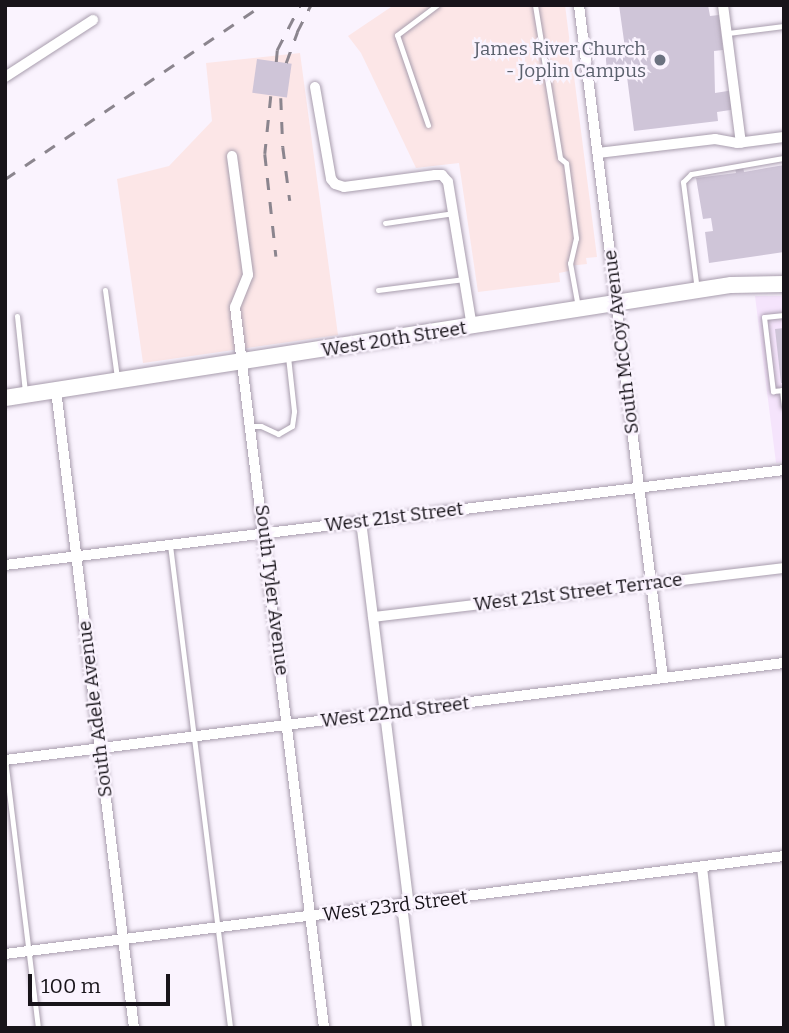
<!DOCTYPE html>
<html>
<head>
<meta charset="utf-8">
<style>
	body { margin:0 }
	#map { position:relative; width:789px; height:1033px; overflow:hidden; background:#faf3fe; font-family:Bitter,serif }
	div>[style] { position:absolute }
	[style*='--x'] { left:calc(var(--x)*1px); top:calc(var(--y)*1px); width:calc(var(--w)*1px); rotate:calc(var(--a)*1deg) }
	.built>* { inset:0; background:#f5e4fc }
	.industrial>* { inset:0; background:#fce6e7 }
	.building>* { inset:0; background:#cfc5d8; transform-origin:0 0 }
	.roads { filter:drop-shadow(0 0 2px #a89dad) drop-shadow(0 0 2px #a89dad) }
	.service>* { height:5px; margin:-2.5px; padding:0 2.5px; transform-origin:2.5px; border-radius:2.5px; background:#fff }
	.minor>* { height:10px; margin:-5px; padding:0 5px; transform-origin:5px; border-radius:5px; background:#fff }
	.secondary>* { height:16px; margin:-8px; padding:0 8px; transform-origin:8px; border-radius:8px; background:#fff }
	.rail>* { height:2.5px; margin-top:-1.25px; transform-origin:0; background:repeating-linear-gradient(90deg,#8b858e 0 12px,transparent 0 24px) }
	.dots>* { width:19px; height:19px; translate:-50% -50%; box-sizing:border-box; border:4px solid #faf3fe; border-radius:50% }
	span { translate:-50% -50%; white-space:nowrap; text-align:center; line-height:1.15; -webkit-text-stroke:5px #faf3fe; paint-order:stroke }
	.worship-label { font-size:19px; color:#5b616d }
	.right { translate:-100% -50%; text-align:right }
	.street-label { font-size:19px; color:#18141a }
	.frame { position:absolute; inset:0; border:7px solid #18141a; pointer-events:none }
	.scale { position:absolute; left:28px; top:974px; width:142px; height:32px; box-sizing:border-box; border:4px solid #18141a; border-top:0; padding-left:9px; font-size:21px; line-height:24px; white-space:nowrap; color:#18141a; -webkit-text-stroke:5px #faf3fe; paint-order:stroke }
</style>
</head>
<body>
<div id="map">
	<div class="built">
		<i style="clip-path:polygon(755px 296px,784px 296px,784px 462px,776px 463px)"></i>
	</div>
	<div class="industrial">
		<i style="clip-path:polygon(394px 5px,565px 5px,597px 257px,586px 258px,587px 264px,568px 266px,569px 271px,559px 273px,560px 282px,478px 292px,459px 163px,416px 168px,361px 53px,348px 36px)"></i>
		<i style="clip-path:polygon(300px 53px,338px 335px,143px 363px,117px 179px,169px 166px,212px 121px,206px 63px)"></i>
	</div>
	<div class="building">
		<i style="clip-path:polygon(619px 5px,708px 5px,710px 16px,719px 15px,723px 50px,714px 51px,715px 93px,734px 90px,737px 109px,717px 112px,718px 121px,634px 131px,626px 69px,607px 71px,605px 50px,625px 48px)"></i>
		<i style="left:257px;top:59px;width:35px;height:34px;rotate:8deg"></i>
		<i style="clip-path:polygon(784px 165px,784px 252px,709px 263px,705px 232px,713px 231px,711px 218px,703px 219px,696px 178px,736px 173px,735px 168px,743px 167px,744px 172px)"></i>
		<i style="clip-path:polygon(784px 328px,784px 383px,781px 383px,775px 329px)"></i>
	</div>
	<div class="roads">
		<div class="service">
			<i style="--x:535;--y:5;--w:155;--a:80.7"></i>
			<i style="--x:560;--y:158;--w:8;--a:40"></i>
			<i style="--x:566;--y:163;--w:76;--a:82.4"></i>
			<i style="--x:576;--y:238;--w:26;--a:103"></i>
			<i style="--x:570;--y:263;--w:45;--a:79.7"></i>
			<i style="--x:728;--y:33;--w:56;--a:-7.1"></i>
			<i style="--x:428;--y:125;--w:95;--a:-109"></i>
			<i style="--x:397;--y:35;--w:50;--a:-36.9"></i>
			<i style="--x:385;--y:223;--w:70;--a:-8.2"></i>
			<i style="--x:105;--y:290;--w:89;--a:82.2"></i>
			<i style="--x:378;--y:290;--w:87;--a:-7.3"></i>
			<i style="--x:697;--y:290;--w:109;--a:-97.4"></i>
			<i style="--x:683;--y:182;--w:11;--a:-45"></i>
			<i style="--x:691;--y:174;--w:94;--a:-9.8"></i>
			<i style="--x:784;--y:315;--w:20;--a:174"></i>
			<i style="--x:764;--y:317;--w:75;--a:83.1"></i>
			<i style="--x:773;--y:391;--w:11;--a:-5"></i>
			<i style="--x:17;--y:316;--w:76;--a:84"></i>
			<i style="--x:782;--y:390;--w:16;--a:83"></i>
			<i style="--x:251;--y:426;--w:10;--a:0"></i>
			<i style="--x:261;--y:426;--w:19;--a:25"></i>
			<i style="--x:278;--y:434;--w:16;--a:-30"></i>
			<i style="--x:292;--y:426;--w:15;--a:-82"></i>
			<i style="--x:294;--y:411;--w:54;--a:-96.3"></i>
			<i style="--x:170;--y:545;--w:487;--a:82.9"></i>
			<i style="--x:5;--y:759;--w:271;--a:83"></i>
		</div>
		<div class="minor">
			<i style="--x:579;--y:5;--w:678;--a:82.89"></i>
			<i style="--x:723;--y:5;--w:139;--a:82.6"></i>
			<i style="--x:5;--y:77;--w:105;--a:-32.9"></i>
			<i style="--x:315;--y:87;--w:93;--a:80.1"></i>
			<i style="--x:331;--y:179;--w:6;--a:51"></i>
			<i style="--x:335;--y:184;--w:9;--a:18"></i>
			<i style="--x:344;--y:187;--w:92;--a:-7.5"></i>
			<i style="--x:435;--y:175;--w:7;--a:0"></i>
			<i style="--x:442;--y:175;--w:9;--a:49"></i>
			<i style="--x:448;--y:182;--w:147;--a:80.6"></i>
			<i style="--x:598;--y:153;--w:118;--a:-6.8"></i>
			<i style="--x:715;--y:139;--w:22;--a:10"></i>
			<i style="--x:737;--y:143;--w:47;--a:-7.3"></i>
			<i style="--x:232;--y:156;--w:120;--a:82.3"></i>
			<i style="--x:248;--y:275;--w:35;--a:112"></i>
			<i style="--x:235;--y:307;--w:726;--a:82.96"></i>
			<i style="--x:56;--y:390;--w:643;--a:83.03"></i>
			<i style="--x:361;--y:521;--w:386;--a:82.9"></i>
			<i style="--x:5;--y:565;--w:785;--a:-6.95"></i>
			<i style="--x:373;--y:617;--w:414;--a:-6.8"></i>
			<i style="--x:5;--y:760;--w:785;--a:-7.1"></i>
			<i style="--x:702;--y:867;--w:162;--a:83.6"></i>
			<i style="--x:402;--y:905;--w:124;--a:83"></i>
			<i style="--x:5;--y:954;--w:785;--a:-7.17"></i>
		</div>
		<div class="secondary">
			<i style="--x:5;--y:398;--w:735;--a:-8.85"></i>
			<i style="--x:731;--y:285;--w:53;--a:-1.1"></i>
		</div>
	</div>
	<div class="rail">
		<i style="--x:276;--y:62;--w:12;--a:-85"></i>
		<i style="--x:277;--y:50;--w:51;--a:-62.9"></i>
		<i style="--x:286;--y:63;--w:33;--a:-70"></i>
		<i style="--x:297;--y:32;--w:30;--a:-63"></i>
		<i style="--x:271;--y:96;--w:58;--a:95.9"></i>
		<i style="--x:265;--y:154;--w:103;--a:83.8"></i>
		<i style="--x:281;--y:98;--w:49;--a:87.7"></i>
		<i style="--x:283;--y:147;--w:54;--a:82.6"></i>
		<i style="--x:5;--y:179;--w:310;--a:-34.1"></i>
	</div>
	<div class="dots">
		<i style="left:660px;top:60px;background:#6b7280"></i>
	</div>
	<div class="worship-label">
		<span class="right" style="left:646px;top:60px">James River Church<br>- Joplin Campus</span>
	</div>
	<div class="street-label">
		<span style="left:394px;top:339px;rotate:-9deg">West 20th Street</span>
		<span style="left:621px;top:342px;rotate:-97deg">South McCoy Avenue</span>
		<span style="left:394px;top:517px;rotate:-7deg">West 21st Street</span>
		<span style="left:272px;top:590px;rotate:83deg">South Tyler Avenue</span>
		<span style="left:578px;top:592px;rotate:-7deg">West 21st Street Terrace</span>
		<span style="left:95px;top:709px;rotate:-97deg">South Adele Avenue</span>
		<span style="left:395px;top:712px;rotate:-7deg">West 22nd Street</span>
		<span style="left:395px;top:906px;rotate:-7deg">West 23rd Street</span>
	</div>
	<div class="frame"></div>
	<div class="scale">100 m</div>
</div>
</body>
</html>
